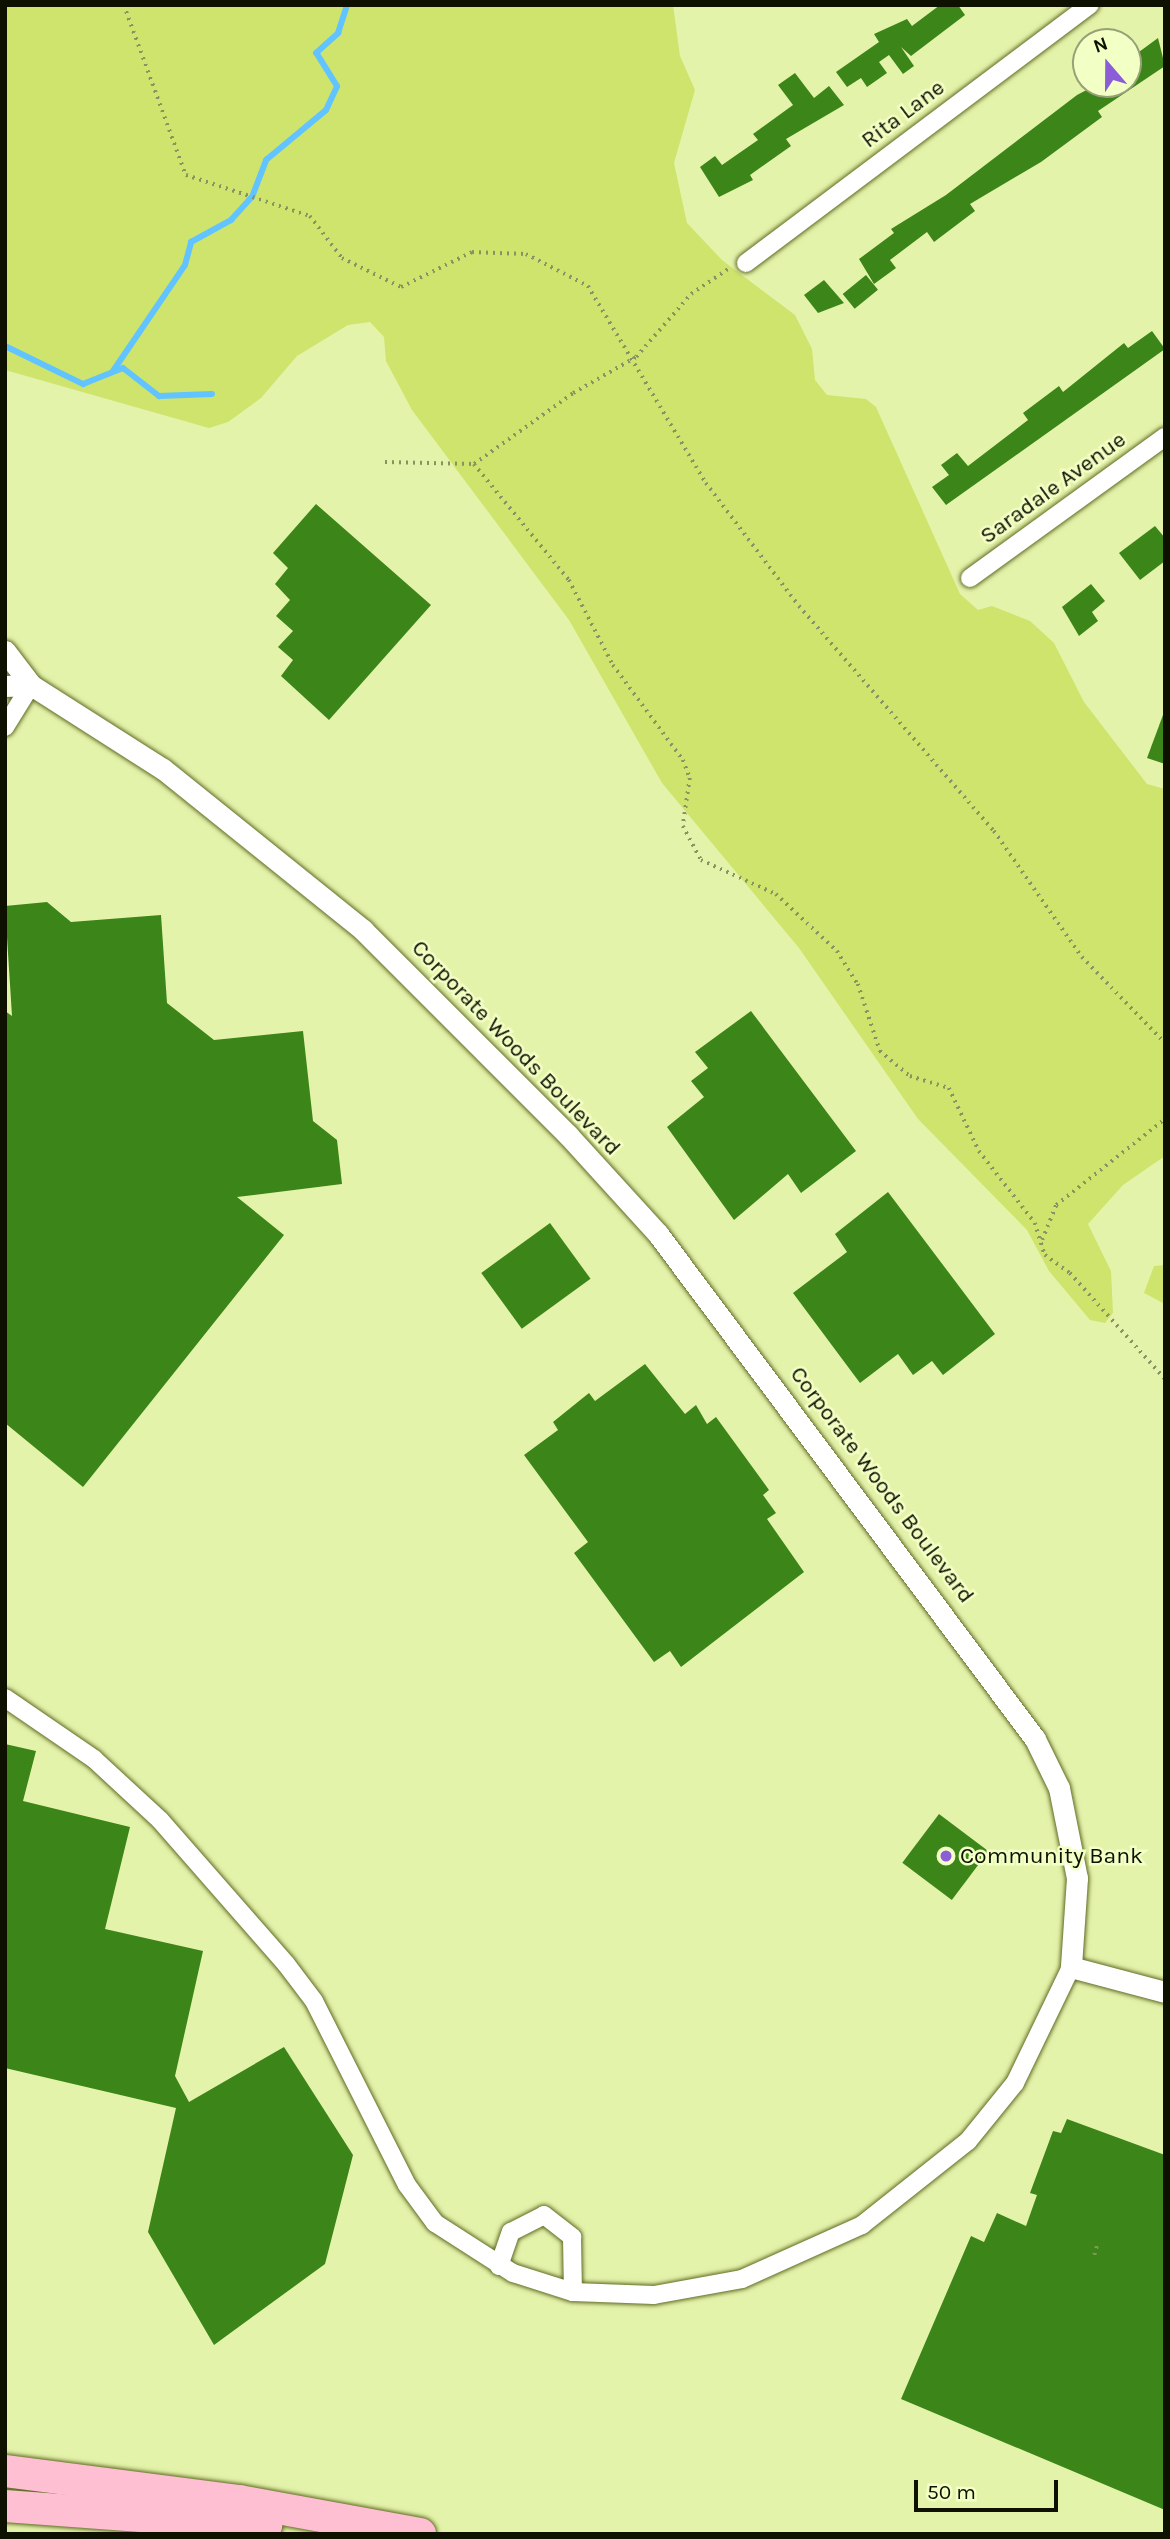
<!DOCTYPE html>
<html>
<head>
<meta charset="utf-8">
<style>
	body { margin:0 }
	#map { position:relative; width:1170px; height:2539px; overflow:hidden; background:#e4f3aa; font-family:Karla,sans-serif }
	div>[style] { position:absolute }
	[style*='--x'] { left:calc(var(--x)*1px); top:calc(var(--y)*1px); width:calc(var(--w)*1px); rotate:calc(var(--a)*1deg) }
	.green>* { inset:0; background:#cee46d }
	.stream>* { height:6px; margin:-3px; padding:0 3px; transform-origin:3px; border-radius:3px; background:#61c3ff }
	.building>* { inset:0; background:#3c8519; transform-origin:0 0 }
	.path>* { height:3.5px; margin-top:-1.75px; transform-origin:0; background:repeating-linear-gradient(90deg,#899362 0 2px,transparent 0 7px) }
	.roads { filter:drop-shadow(0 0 2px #606b25) drop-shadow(0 0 2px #606b25) }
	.minor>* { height:18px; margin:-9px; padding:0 9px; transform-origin:9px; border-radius:9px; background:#fff }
	.tertiary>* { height:21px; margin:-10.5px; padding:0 10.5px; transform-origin:10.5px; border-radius:10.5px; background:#fff }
	.motorway>* { height:32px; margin:-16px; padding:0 16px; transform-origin:16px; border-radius:16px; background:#febfd3 }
	.dots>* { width:19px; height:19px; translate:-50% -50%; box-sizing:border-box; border:4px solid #f2ffc5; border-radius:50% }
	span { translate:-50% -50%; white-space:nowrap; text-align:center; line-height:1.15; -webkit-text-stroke:5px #f2ffc5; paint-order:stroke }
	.street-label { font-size:23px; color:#0e1100 }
	.poi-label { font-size:23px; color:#0e1100 }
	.left { translate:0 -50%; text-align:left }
	.frame { position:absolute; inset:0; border:7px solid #0e1100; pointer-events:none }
	.north { position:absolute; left:1072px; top:28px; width:70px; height:70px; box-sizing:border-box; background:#f2ffc5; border:2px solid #97a076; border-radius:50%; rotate:340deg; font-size:19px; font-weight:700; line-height:28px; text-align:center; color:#0e1100 }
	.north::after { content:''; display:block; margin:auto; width:24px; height:32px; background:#8b5ed7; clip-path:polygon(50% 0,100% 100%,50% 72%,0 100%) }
	.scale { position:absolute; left:914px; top:2480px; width:144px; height:32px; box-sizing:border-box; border:4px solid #0e1100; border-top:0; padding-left:9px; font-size:21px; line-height:24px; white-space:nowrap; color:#0e1100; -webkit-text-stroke:5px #f2ffc5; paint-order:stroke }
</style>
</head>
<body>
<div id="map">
	<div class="green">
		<i style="clip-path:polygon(5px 5px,673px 5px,680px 56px,695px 90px,674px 163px,687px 223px,722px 260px,795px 315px,812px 349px,815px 380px,827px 395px,866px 399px,876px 407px,960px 594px,978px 610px,992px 606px,1030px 621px,1054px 643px,1084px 702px,1147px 784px,1165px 789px,1165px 1156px,1123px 1185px,1088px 1224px,1111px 1271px,1113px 1313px,1105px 1323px,1090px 1320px,1049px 1271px,1027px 1230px,918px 1119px,799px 948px,662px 783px,569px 620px,412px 410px,386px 361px,384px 337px,370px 322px,348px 325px,297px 356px,261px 398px,228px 422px,209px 428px,5px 370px)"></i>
		<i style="clip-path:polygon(1165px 1265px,1165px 1304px,1144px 1293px,1154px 1266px)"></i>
	</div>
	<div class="stream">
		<i style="--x:5;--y:346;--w:87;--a:26"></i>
		<i style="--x:83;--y:384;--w:43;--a:-21.8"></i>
		<i style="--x:123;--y:368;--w:46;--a:37.9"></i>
		<i style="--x:159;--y:396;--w:53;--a:-2.2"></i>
		<i style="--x:113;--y:371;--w:128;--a:-55.8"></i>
		<i style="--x:185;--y:265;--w:24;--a:-75"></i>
		<i style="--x:191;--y:242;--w:46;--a:-28.8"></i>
		<i style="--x:231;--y:220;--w:31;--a:-48"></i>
		<i style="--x:252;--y:197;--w:40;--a:-69"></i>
		<i style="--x:266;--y:160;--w:78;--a:-39.8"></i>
		<i style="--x:326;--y:110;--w:26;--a:-65"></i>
		<i style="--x:337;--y:86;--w:39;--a:-122"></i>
		<i style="--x:316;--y:53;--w:30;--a:-42"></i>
		<i style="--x:338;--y:33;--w:29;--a:-72"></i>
	</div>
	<div class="building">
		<i style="clip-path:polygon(940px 5px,958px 5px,965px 15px,911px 56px,901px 47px,914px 66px,903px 74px,889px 55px,879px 62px,887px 73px,867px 87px,861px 78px,847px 87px,836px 72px,879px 42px,874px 34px,907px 19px,912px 26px)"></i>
		<i style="clip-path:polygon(1158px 38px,1165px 66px,1098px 111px,1102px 117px,1041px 162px,970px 204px,975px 211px,934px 242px,927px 232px,890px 260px,896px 268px,874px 284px,859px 259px,894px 233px,891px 229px,946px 195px,1077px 95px,1098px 84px,1128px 84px,1128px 60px)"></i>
		<i style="clip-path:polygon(795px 73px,814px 98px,829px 86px,844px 105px,786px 139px,791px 146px,750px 175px,753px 180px,719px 197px,700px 167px,715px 156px,722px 165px,758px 140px,753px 134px,793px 105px,778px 85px)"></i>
		<i style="left:866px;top:275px;width:19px;height:30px;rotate:51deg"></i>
		<i style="clip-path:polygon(824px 280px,844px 303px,818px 313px,804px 295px)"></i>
		<i style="clip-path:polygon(1152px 331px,1165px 349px,946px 505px,932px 487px,949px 475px,941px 465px,957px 453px,968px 466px,1028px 420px,1023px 413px,1059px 386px,1063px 392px,1124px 343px,1128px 348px)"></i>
		<i style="clip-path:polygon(316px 504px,431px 605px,329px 720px,281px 676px,293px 660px,278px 647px,293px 631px,276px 616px,290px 600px,275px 584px,288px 568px,273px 553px)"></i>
		<i style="clip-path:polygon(1155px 526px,1165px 538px,1165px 561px,1140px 580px,1119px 553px)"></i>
		<i style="clip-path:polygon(1091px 584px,1105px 601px,1092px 612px,1098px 621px,1079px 636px,1062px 607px)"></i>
		<i style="clip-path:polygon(1163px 715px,1165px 715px,1165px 764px,1147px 758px)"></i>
		<i style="clip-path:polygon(47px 902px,71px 922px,161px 915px,167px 1003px,214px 1040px,303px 1031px,313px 1121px,337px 1140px,342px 1184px,237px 1197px,284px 1235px,83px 1487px,5px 1423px,5px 1011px,12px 1016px,5px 906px)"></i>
		<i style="clip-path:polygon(751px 1011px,856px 1151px,801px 1193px,788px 1174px,734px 1220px,667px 1127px,704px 1097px,691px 1081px,708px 1068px,695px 1052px)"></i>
		<i style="clip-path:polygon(888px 1192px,995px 1334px,943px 1375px,932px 1361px,913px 1375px,898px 1354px,860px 1383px,793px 1293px,847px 1252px,835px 1234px)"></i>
		<i style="left:550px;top:1223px;width:69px;height:85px;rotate:54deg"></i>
		<i style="clip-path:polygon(645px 1364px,685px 1414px,696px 1405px,707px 1424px,716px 1417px,769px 1490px,763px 1495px,776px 1513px,767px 1519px,804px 1572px,681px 1667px,670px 1651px,654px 1662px,574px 1553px,588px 1542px,524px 1455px,558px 1430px,553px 1422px,589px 1393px,595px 1401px)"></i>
		<i style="clip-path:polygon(5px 1744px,36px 1751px,23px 1801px,130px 1827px,105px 1929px,203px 1951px,175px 2076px,189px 2102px,284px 2047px,353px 2155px,325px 2264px,214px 2345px,148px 2232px,176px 2108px,5px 2068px)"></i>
		<i style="left:939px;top:1814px;width:62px;height:61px;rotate:37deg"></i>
		<i style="clip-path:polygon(1067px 2119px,1165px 2155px,1165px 2510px,901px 2399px,971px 2236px,984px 2242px,997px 2213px,1026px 2226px,1037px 2195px,1030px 2193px,1053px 2131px,1061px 2133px)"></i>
	</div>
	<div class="path">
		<i style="--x:124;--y:5;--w:181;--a:70"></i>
		<i style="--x:186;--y:175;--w:131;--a:18.3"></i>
		<i style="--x:310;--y:216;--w:53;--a:52.7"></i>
		<i style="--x:342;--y:258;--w:66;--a:26.2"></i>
		<i style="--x:401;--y:287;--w:79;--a:-26.2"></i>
		<i style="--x:472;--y:252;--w:54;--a:2.1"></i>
		<i style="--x:526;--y:254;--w:70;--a:27.3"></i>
		<i style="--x:588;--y:286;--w:230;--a:59.1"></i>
		<i style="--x:706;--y:483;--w:154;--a:52.9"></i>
		<i style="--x:799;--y:606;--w:298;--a:49.1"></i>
		<i style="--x:994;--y:831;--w:154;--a:55.1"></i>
		<i style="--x:1082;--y:957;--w:120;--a:46"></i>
		<i style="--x:385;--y:462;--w:89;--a:1.3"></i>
		<i style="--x:474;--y:464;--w:150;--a:50.7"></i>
		<i style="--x:569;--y:580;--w:96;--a:62.6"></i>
		<i style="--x:613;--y:665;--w:118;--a:53.6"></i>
		<i style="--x:683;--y:760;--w:19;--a:69"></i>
		<i style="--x:690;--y:778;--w:49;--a:98.3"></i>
		<i style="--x:683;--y:826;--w:38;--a:62"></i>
		<i style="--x:701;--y:860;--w:82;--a:24.4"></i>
		<i style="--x:776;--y:894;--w:83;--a:43.1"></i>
		<i style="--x:837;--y:951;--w:39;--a:58"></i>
		<i style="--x:858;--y:984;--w:71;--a:71.8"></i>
		<i style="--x:880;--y:1051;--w:39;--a:40"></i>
		<i style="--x:910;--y:1076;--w:41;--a:17.1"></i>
		<i style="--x:949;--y:1088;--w:70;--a:64.5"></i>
		<i style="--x:979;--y:1151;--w:91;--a:52.1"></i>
		<i style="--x:1035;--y:1223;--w:34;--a:73"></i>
		<i style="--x:1045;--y:1255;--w:31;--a:36"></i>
		<i style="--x:1070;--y:1273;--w:142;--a:48.1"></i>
		<i style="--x:474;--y:464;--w:122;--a:-35.6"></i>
		<i style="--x:573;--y:393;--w:73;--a:-29.7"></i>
		<i style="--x:636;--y:357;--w:84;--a:-48.9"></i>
		<i style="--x:691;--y:294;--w:48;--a:-34"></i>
		<i style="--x:1042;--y:1240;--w:38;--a:-68"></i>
		<i style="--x:1056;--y:1205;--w:139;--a:-38.3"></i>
		<i style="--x:1094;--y:2255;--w:10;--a:-73"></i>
	</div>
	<div class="roads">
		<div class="minor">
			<i style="--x:746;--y:263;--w:430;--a:-36.9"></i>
			<i style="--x:970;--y:578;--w:241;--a:-35.9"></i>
			<i style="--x:5;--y:727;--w:49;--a:-58.2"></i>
			<i style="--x:5;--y:1698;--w:108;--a:34.4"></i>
			<i style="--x:94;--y:1759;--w:90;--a:42.7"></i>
			<i style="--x:160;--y:1820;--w:191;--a:48.8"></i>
			<i style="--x:286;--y:1964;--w:46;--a:52.9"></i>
			<i style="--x:314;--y:2001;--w:206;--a:63.2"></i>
			<i style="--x:407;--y:2185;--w:47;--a:53.6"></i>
			<i style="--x:435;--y:2223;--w:93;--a:32.7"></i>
			<i style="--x:513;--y:2273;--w:63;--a:17.6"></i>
			<i style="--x:573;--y:2292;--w:81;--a:2.1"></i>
			<i style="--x:654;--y:2295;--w:89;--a:-10.3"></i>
			<i style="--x:742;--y:2279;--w:132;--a:-24.2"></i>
			<i style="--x:862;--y:2225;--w:135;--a:-38.4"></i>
			<i style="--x:968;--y:2141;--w:75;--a:-51"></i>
			<i style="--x:1015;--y:2083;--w:129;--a:-64.2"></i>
			<i style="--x:499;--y:2266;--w:36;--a:-71"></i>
			<i style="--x:511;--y:2232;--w:37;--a:-27"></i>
			<i style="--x:544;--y:2215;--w:36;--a:38"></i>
			<i style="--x:572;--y:2237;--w:55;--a:89"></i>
		</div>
		<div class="tertiary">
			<i style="--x:5;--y:651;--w:43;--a:52.6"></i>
			<i style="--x:31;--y:685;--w:156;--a:32.5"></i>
			<i style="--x:163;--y:769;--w:257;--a:38.8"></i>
			<i style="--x:363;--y:930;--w:290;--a:45"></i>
			<i style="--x:568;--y:1135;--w:134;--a:47.7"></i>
			<i style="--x:658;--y:1234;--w:630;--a:53.26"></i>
			<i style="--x:1035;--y:1739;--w:55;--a:63.9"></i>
			<i style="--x:1059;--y:1788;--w:92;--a:78.7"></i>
			<i style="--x:1077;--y:1878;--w:89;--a:93.9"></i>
			<i style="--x:1071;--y:1967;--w:97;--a:14.9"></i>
			<i style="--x:5;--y:686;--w:26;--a:-2"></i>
		</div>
		<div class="motorway">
			<i style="--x:5;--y:2471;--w:236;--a:7.3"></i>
			<i style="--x:239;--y:2501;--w:184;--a:10.3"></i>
			<i style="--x:5;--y:2506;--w:262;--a:4.2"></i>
		</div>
	</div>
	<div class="dots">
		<i style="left:946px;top:1856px;background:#8b5ed7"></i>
	</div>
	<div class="street-label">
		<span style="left:903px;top:114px;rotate:-37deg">Rita Lane</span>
		<span style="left:1053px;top:488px;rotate:-36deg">Saradale Avenue</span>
		<span style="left:516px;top:1048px;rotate:46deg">Corporate Woods Boulevard</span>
		<span style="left:882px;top:1485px;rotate:53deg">Corporate Woods Boulevard</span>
	</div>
	<div class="poi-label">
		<span class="left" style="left:960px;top:1856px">Community Bank</span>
	</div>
	<div class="frame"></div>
	<div class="north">N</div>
	<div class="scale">50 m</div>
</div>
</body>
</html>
